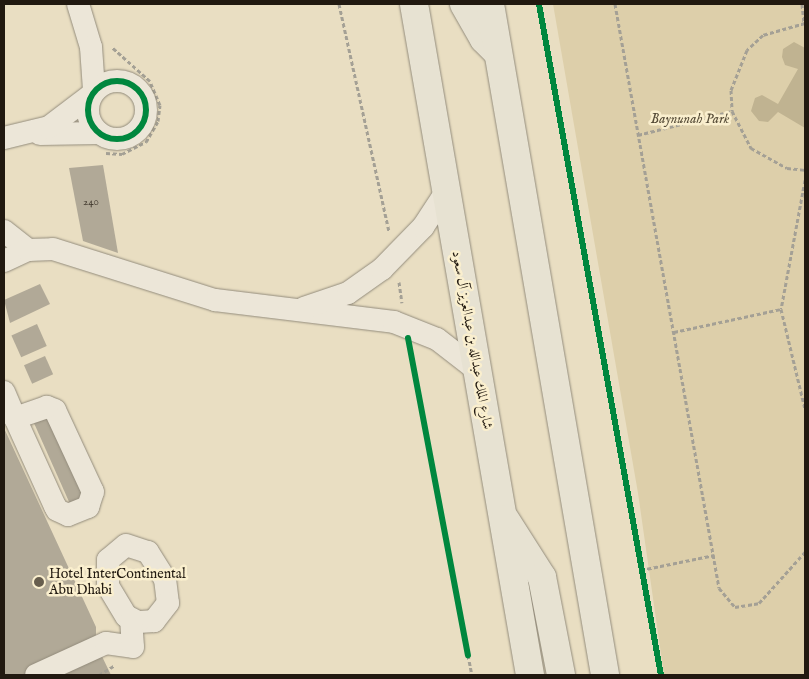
<!DOCTYPE html>
<html>
<head>
<meta charset="utf-8">
<style>
	body { margin:0 }
	#map { position:relative; width:809px; height:679px; overflow:hidden; background:#e9dec2; font-family:"IM FELL English",Amiri,serif }
	div>[style] { position:absolute }
	[style*='--x'] { left:calc(var(--x)*1px); top:calc(var(--y)*1px); width:calc(var(--w)*1px); rotate:calc(var(--a)*1deg) }
	.green>* { inset:0; background:#ddcfaa }
	.water>* { inset:0; background:#c0b391 }
	.building>* { inset:0; background:#b1a997; transform-origin:0 0 }
	.path>* { height:3px; margin-top:-1.5px; transform-origin:0; background:repeating-linear-gradient(90deg,#a4a095 0 4px,transparent 0 6.5px) }
	.roads { filter:drop-shadow(0 0 1px #938c7c) drop-shadow(0 0 1px #938c7c) }
	.minor>* { height:22px; margin:-11px; padding:0 11px; transform-origin:11px; border-radius:11px; background:#ece6d8 }
	.minor>.ring { margin:-11px; padding:0; box-sizing:content-box; background:none; border:22px solid #ece6d8; border-radius:50% }
	.major>* { height:28px; margin:-14px; padding:0 14px; transform-origin:14px; border-radius:14px; background:#e7e2d2 }
	.cycleway>* { height:6px; margin:-3px; padding:0 3px; transform-origin:3px; border-radius:3px; background:#00873e }
	.cycleway>.ring { margin:-3px; padding:0; box-sizing:content-box; background:none; border:6px solid #00873e; border-radius:50% }
	.dots>* { width:14px; height:14px; translate:-50% -50%; box-sizing:border-box; border:2px solid #faefce; border-radius:50% }
	span { translate:-50% -50%; white-space:nowrap; text-align:center; line-height:1.15; -webkit-text-stroke:5px #faefce; paint-order:stroke }
	.number-label { font-size:11px; color:#453d32 }
	.number-label span { -webkit-text-stroke-width:0 }
	.park-label { font-size:14px; color:#564c38; font-style:italic }
	.street-label { font-size:14px; color:#211910 }
	.poi-label { font-size:14px; color:#211910 }
	.left { translate:0 -50%; text-align:left }
	.frame { position:absolute; inset:0; border:5px solid #211910; pointer-events:none }
</style>
</head>
<body>
<div id="map">
	<div class="green">
		<i style="clip-path:polygon(553px 4px,805px 4px,805px 675px,664px 675px,638px 493px)"></i>
	</div>
	<div class="water">
		<i style="clip-path:polygon(794px 42px,805px 48px,805px 128px,778px 112px,768px 122px,759px 121px,751px 111px,755px 98px,762px 95px,778px 104px,798px 69px,785px 65px,782px 57px,783px 49px)"></i>
	</div>
	<div class="building">
		<i style="clip-path:polygon(103px 165px,118px 253px,83px 241px,69px 168px)"></i>
		<i style="clip-path:polygon(40px 284px,50px 304px,10px 323px,4px 300px)"></i>
		<i style="left:37px;top:324px;width:24px;height:28px;rotate:66deg"></i>
		<i style="left:45px;top:356px;width:20px;height:23px;rotate:66deg"></i>
		<i style="left:47px;top:413px;width:92px;height:16px;rotate:66deg"></i>
		<i style="clip-path:polygon(4px 428px,96px 627px,96px 644px,111px 675px,4px 675px)"></i>
	</div>
	<div class="path">
		<i style="--x:339;--y:4;--w:232;--a:77.6"></i>
		<i style="--x:615;--y:4;--w:593;--a:79.9"></i>
		<i style="--x:719;--y:588;--w:25;--a:50"></i>
		<i style="--x:735;--y:607;--w:24;--a:-9"></i>
		<i style="--x:759;--y:603;--w:69;--a:-48"></i>
		<i style="--x:802;--y:4;--w:19;--a:84"></i>
		<i style="--x:805;--y:23;--w:44;--a:164.1"></i>
		<i style="--x:763;--y:35;--w:22;--a:137"></i>
		<i style="--x:747;--y:50;--w:43;--a:111.8"></i>
		<i style="--x:731;--y:90;--w:21;--a:87"></i>
		<i style="--x:732;--y:111;--w:42;--a:62.8"></i>
		<i style="--x:751;--y:148;--w:41;--a:29.1"></i>
		<i style="--x:787;--y:168;--w:18;--a:6"></i>
		<i style="--x:638;--y:135;--w:97;--a:-14.3"></i>
		<i style="--x:106;--y:153;--w:16;--a:4"></i>
		<i style="--x:122;--y:154;--w:27;--a:-27"></i>
		<i style="--x:146;--y:142;--w:24;--a:-60"></i>
		<i style="--x:158;--y:121;--w:16;--a:-83"></i>
		<i style="--x:160;--y:105;--w:26;--a:-113"></i>
		<i style="--x:150;--y:81;--w:51;--a:-138.2"></i>
		<i style="--x:805;--y:180;--w:131;--a:100.5"></i>
		<i style="--x:781;--y:309;--w:103;--a:76.5"></i>
		<i style="--x:399;--y:282;--w:21;--a:82"></i>
		<i style="--x:674;--y:332;--w:109;--a:-12.1"></i>
		<i style="--x:641;--y:570;--w:75;--a:-11.6"></i>
		<i style="--x:468;--y:655;--w:20;--a:79"></i>
		<i style="--x:99;--y:675;--w:19;--a:-32"></i>
	</div>
	<div class="roads">
		<div class="minor">
			<i style="--x:78;--y:4;--w:45;--a:73.2"></i>
			<i style="--x:91;--y:47;--w:43;--a:86"></i>
			<i class="ring" style="left:88px;top:81px;width:36px;height:36px"></i>
			<i style="--x:40;--y:134;--w:59;--a:-1"></i>
			<i style="--x:4;--y:138;--w:46;--a:-13.7"></i>
			<i style="--x:49;--y:127;--w:53;--a:-37.3"></i>
			<i style="--x:4;--y:231;--w:31;--a:38"></i>
			<i style="--x:4;--y:261;--w:26;--a:-25"></i>
			<i style="--x:28;--y:250;--w:25;--a:-2"></i>
			<i style="--x:53;--y:249;--w:170;--a:17.5"></i>
			<i style="--x:215;--y:300;--w:180;--a:7"></i>
			<i style="--x:394;--y:322;--w:46;--a:21.6"></i>
			<i style="--x:437;--y:339;--w:51;--a:37.8"></i>
			<i style="--x:304;--y:308;--w:46;--a:-18.8"></i>
			<i style="--x:348;--y:293;--w:42;--a:-35.2"></i>
			<i style="--x:382;--y:269;--w:59;--a:-45.7"></i>
			<i style="--x:423;--y:227;--w:42;--a:-56.7"></i>
			<i style="--x:4;--y:392;--w:28;--a:67"></i>
			<i style="--x:15;--y:418;--w:97;--a:65.6"></i>
			<i style="--x:55;--y:506;--w:4;--a:63"></i>
			<i style="--x:57;--y:510;--w:12;--a:24"></i>
			<i style="--x:68;--y:515;--w:22;--a:-22"></i>
			<i style="--x:88;--y:507;--w:16;--a:-72"></i>
			<i style="--x:93;--y:492;--w:90;--a:-114.9"></i>
			<i style="--x:55;--y:410;--w:9;--a:-159"></i>
			<i style="--x:47;--y:407;--w:34;--a:161"></i>
			<i style="--x:126;--y:545;--w:23;--a:18"></i>
			<i style="--x:148;--y:552;--w:32;--a:58"></i>
			<i style="--x:165;--y:579;--w:24;--a:83"></i>
			<i style="--x:168;--y:603;--w:23;--a:128"></i>
			<i style="--x:154;--y:621;--w:16;--a:176"></i>
			<i style="--x:138;--y:622;--w:13;--a:-153"></i>
			<i style="--x:126;--y:616;--w:35;--a:-121"></i>
			<i style="--x:108;--y:586;--w:26;--a:-90"></i>
			<i style="--x:108;--y:560;--w:23;--a:-40"></i>
			<i style="--x:36;--y:675;--w:77;--a:-24.6"></i>
			<i style="--x:106;--y:643;--w:27;--a:8"></i>
			<i style="--x:133;--y:647;--w:27;--a:-94"></i>
		</div>
		<div class="major">
			<i style="--x:414;--y:4;--w:681;--a:80.19"></i>
			<i style="--x:464;--y:4;--w:40;--a:60.3"></i>
			<i style="--x:484;--y:39;--w:18;--a:45"></i>
			<i style="--x:490;--y:4;--w:681;--a:80.27"></i>
			<i style="--x:505;--y:519;--w:69;--a:57.5"></i>
			<i style="--x:542;--y:577;--w:100;--a:79"></i>
		</div>
	</div>
	<div class="cycleway">
		<i style="--x:539;--y:4;--w:682;--a:79.7"></i>
		<i class="ring" style="left:88px;top:81px;width:52px;height:52px"></i>
		<i style="--x:408;--y:338;--w:323;--a:79.3"></i>
	</div>
	<div class="dots">
		<i style="left:39px;top:582px;background:#675e4e"></i>
	</div>
	<div class="number-label">
		<span style="left:91px;top:202px">240</span>
	</div>
	<div class="park-label">
		<span style="left:690px;top:119px">Baynunah Park</span>
	</div>
	<div class="street-label">
		<span style="left:472px;top:340px;rotate:80deg">شارع الملك عبدالله بن عبدالعزيز آل سعود</span>
	</div>
	<div class="poi-label">
		<span class="left" style="left:49px;top:582px">Hotel InterContinental<br>Abu Dhabi</span>
	</div>
	<div class="frame"></div>
</div>
</body>
</html>
